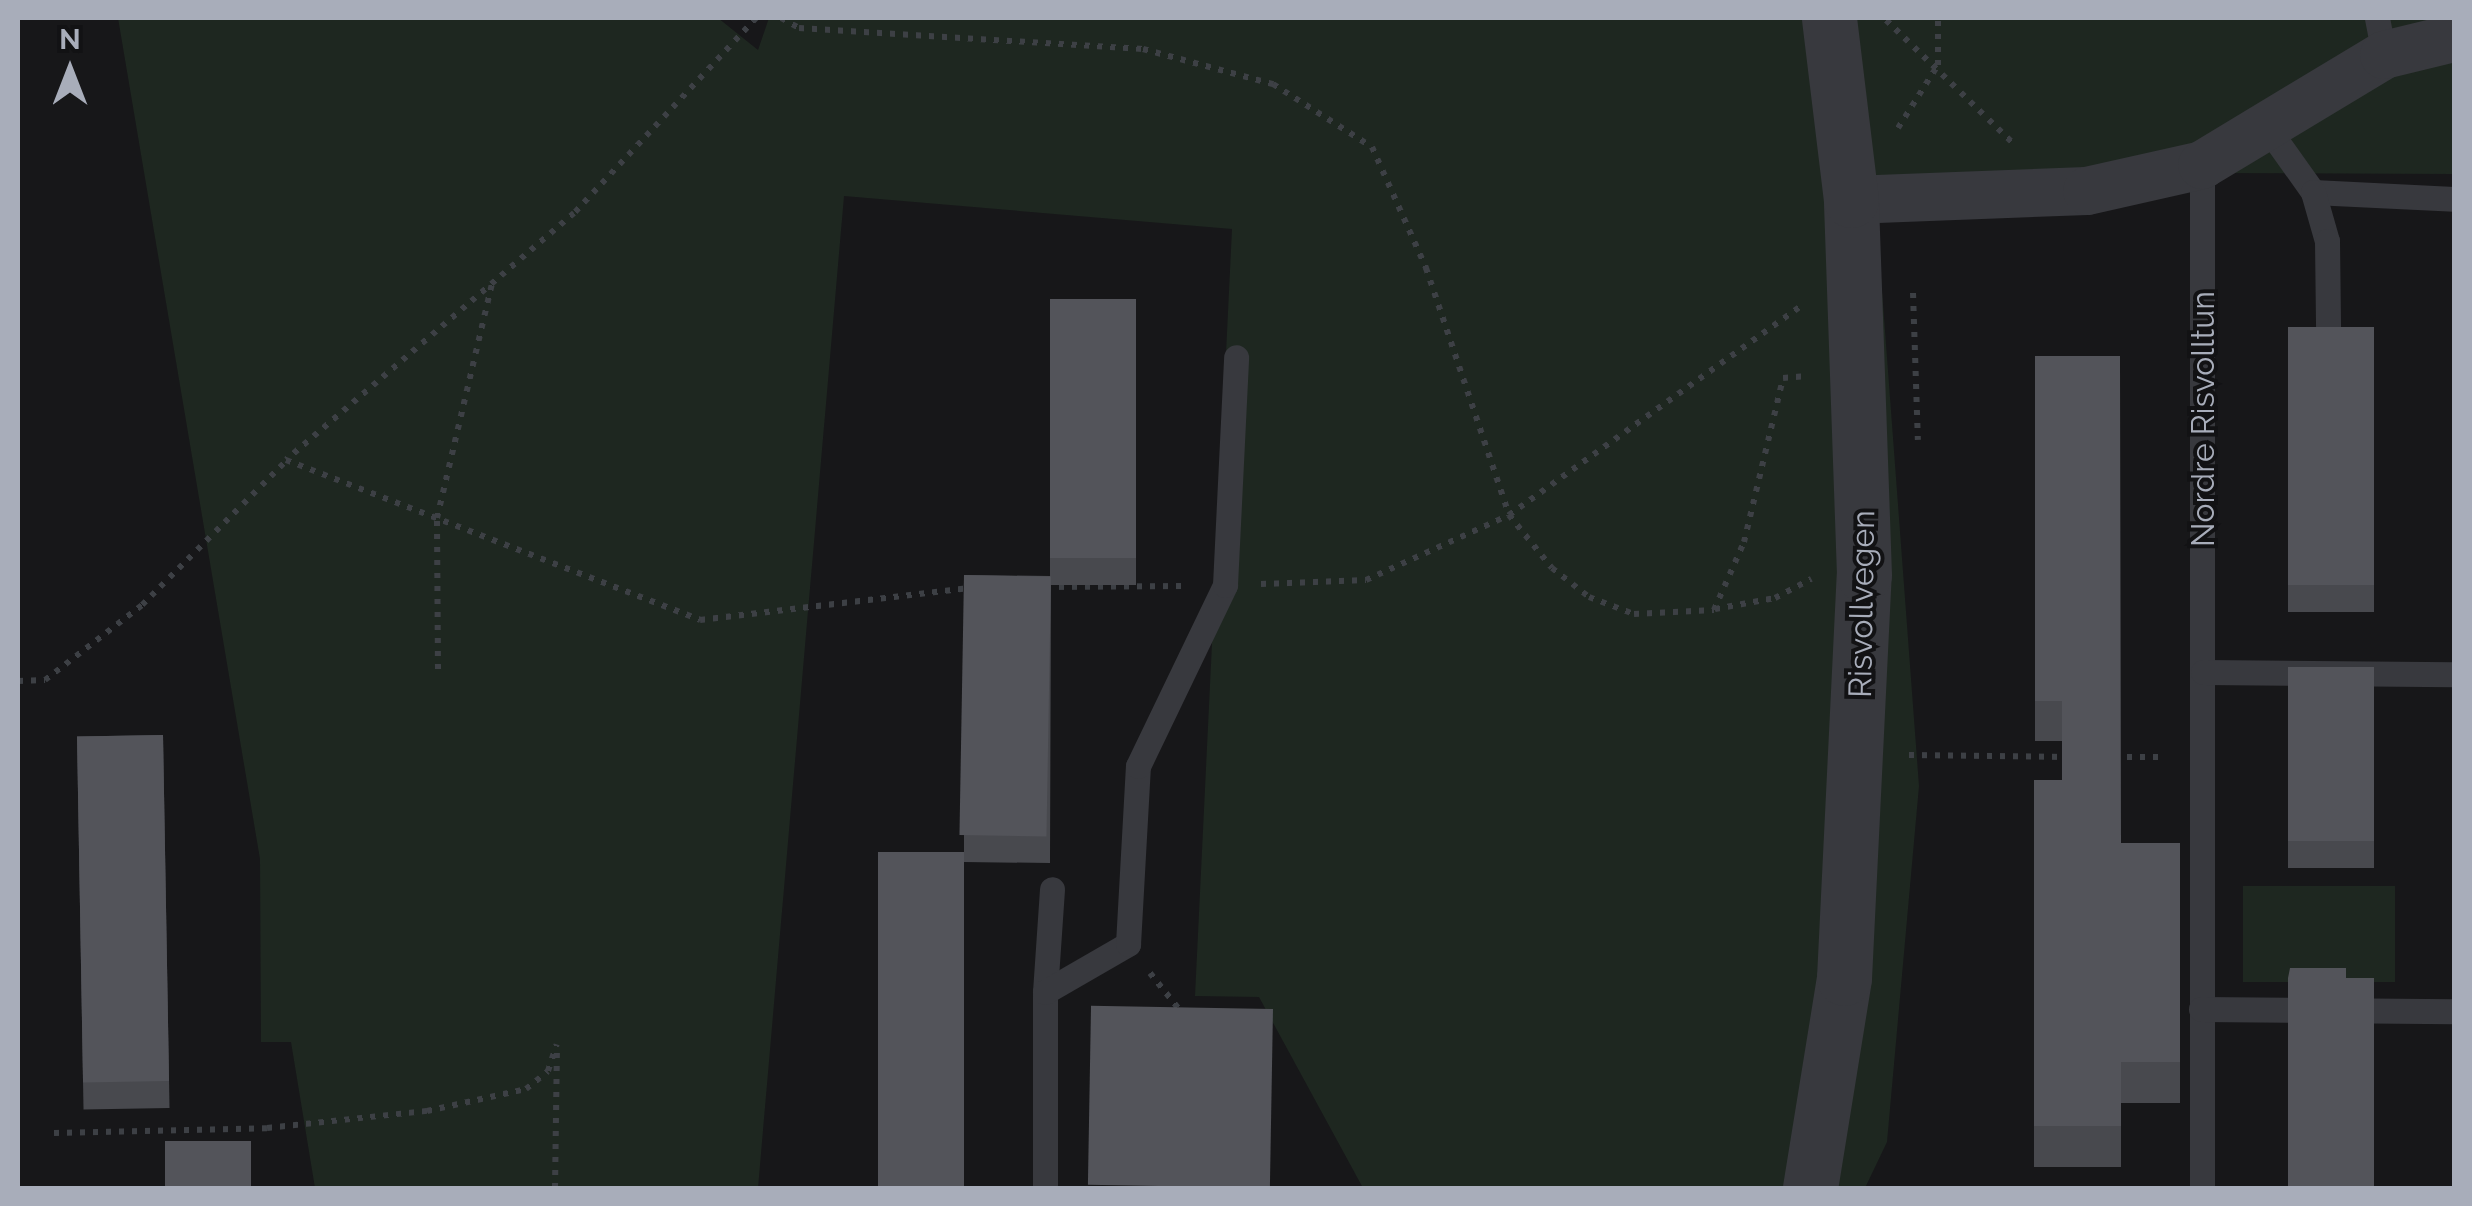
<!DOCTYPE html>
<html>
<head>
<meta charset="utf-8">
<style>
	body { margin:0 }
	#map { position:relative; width:2472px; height:1206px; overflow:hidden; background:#171719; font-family:Raleway,sans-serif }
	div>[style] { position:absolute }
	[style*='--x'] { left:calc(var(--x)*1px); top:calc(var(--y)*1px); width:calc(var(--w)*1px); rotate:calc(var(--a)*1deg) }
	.green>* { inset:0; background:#1e2720; transform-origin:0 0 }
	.path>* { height:6px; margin-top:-3px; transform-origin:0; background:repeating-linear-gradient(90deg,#3d4045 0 5px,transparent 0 13px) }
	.service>* { height:25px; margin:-12.5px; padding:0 12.5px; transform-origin:12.5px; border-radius:12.5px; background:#38393e }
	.minor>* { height:48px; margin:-24px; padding:0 24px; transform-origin:24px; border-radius:24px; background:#38393e }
	.tertiary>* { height:55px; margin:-27.5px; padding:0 27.5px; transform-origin:27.5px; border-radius:27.5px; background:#38393e }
	.wall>* { inset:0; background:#48494e; transform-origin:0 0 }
	.building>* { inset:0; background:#53545a; transform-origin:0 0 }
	span { translate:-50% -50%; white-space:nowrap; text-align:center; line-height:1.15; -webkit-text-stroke:8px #121214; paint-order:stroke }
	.street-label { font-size:32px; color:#a8adba }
	.frame { position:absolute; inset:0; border:20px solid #a8adba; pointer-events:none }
	.north { position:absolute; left:20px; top:20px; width:100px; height:100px; -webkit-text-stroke:8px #121214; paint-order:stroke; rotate:0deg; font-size:28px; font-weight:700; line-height:40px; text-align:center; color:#a8adba }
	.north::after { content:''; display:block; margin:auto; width:35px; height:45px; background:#a8adba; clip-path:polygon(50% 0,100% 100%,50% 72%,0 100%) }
</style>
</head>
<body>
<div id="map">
	<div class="green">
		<i style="clip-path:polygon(118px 18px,718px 18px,758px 50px,769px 18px,2454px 18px,2454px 174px,2192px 173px,1876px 210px,1919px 786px,1887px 1142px,1865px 1188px,1363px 1188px,1259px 997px,1195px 996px,1232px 229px,844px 196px,758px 1188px,315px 1188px,291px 1042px,261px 1042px,260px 859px)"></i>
		<i style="left:2243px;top:886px;width:152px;height:96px"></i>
	</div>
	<div class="path">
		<i style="--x:756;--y:18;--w:267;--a:133"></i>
		<i style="--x:574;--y:213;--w:379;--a:139.4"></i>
		<i style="--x:286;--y:460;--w:444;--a:21.1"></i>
		<i style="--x:700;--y:620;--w:271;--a:-6.8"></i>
		<i style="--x:781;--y:18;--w:21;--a:29"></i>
		<i style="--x:799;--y:28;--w:345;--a:3.5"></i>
		<i style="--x:1143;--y:49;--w:135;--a:15.1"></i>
		<i style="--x:1273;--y:84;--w:117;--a:32.5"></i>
		<i style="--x:1372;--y:147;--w:133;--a:65.9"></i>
		<i style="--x:1426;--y:268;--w:261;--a:71.4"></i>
		<i style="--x:1509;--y:515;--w:68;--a:50.9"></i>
		<i style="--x:1552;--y:568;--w:47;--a:38.1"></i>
		<i style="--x:1589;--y:597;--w:48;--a:20.7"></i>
		<i style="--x:1634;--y:614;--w:80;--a:-2.9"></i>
		<i style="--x:1714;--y:610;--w:74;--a:-66.2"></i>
		<i style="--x:1744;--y:542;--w:169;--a:-76.6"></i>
		<i style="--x:1783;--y:378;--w:21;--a:-5"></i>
		<i style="--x:1886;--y:20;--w:175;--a:44.1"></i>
		<i style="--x:1898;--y:128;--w:75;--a:-57.6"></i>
		<i style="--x:1938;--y:65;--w:47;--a:-90"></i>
		<i style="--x:1913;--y:293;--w:147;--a:88.1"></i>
		<i style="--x:1261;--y:584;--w:105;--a:-2.2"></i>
		<i style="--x:1366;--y:580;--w:157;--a:-24.4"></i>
		<i style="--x:1509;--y:515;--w:360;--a:-35.6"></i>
		<i style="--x:1046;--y:587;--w:138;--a:-0.4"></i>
		<i style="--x:1715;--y:609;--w:61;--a:-10.4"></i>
		<i style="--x:1775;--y:598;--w:41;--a:-27.8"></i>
		<i style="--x:438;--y:669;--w:151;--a:-90.4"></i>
		<i style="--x:437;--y:518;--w:241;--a:-76.8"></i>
		<i style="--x:18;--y:681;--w:27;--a:-2"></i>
		<i style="--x:45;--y:680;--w:123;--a:-37.7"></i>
		<i style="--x:142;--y:605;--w:204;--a:-45"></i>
		<i style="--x:1909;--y:755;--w:158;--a:0.7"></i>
		<i style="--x:2114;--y:757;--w:48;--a:0"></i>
		<i style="--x:1150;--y:973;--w:53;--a:51.2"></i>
		<i style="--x:54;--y:1133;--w:213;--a:-1.3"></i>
		<i style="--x:267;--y:1128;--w:161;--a:-6.1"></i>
		<i style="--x:427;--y:1111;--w:101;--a:-12.5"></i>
		<i style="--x:526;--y:1089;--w:28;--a:-39"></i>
		<i style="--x:548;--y:1071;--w:28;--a:-72"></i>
		<i style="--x:555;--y:1188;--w:138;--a:-89.2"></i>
	</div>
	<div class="service">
		<i style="--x:2377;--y:18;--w:38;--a:79"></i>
		<i style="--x:2266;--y:126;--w:81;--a:54.5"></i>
		<i style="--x:2313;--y:192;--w:141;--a:2.8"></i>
		<i style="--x:2202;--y:165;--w:1023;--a:90"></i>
		<i style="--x:2313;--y:192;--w:51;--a:74.1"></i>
		<i style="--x:2327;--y:241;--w:85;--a:89.3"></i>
		<i style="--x:2203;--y:672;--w:251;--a:0.5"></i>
		<i style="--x:1045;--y:992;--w:103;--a:-86.1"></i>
		<i style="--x:2201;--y:1009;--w:253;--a:0.5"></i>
		<i style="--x:1045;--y:1188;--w:196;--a:-90"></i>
		<i style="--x:1045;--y:992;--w:96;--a:-30"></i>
		<i style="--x:1128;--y:944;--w:178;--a:-86.8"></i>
		<i style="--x:1138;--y:766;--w:201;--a:-64.3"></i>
		<i style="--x:1225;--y:585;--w:228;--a:-87.2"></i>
	</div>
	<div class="minor">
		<i style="--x:1851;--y:200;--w:236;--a:-2.2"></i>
		<i style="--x:2087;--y:191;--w:118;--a:-12.7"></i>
		<i style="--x:2202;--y:165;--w:213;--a:-31.1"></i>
		<i style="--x:2384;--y:55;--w:72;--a:-13.7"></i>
	</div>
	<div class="tertiary">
		<i style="--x:1810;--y:1188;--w:213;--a:-80.8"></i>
		<i style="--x:1844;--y:978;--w:403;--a:-87.2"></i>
		<i style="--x:1864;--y:575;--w:375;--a:-92"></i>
		<i style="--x:1851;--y:200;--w:183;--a:-96.9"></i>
	</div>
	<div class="wall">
		<i style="clip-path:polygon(1050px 299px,1136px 299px,1136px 585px,1051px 585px,1050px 863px,964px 862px,964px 575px,1050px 576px)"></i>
		<i style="left:2288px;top:327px;width:86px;height:285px"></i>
		<i style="clip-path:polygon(2035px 356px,2121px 843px,2180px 843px,2180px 1103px,2121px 1103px,2121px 1167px,2034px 1167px,2034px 780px,2062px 780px,2062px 741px,2035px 741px)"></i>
		<i style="left:2288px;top:667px;width:86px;height:201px"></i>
		<i style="left:163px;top:735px;width:373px;height:86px;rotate:89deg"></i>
	</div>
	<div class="building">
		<i style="left:1050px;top:299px;width:86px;height:259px"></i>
		<i style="left:2288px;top:327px;width:86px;height:258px"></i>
		<i style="clip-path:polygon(2035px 356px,2120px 356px,2121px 843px,2180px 843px,2180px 1062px,2121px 1062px,2121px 1126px,2034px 1126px,2034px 780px,2062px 780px,2062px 701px,2035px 701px)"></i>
		<i style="left:964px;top:575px;width:87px;height:260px;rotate:1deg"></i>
		<i style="left:2288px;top:667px;width:86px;height:174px"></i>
		<i style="left:163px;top:735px;width:346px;height:86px;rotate:89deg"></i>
		<i style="left:878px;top:852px;width:86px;height:336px"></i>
		<i style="clip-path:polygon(2290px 968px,2346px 968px,2346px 978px,2374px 978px,2374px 1188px,2288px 1188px,2288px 978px)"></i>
		<i style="left:1273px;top:1009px;width:179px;height:182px;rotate:91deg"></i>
		<i style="left:165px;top:1141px;width:86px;height:47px"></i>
	</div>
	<div class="street-label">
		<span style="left:2203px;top:419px;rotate:-90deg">Nordre Risvolltun</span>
		<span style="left:1862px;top:604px;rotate:-89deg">Risvollvegen</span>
	</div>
	<div class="frame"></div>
	<div class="north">N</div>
</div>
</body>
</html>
